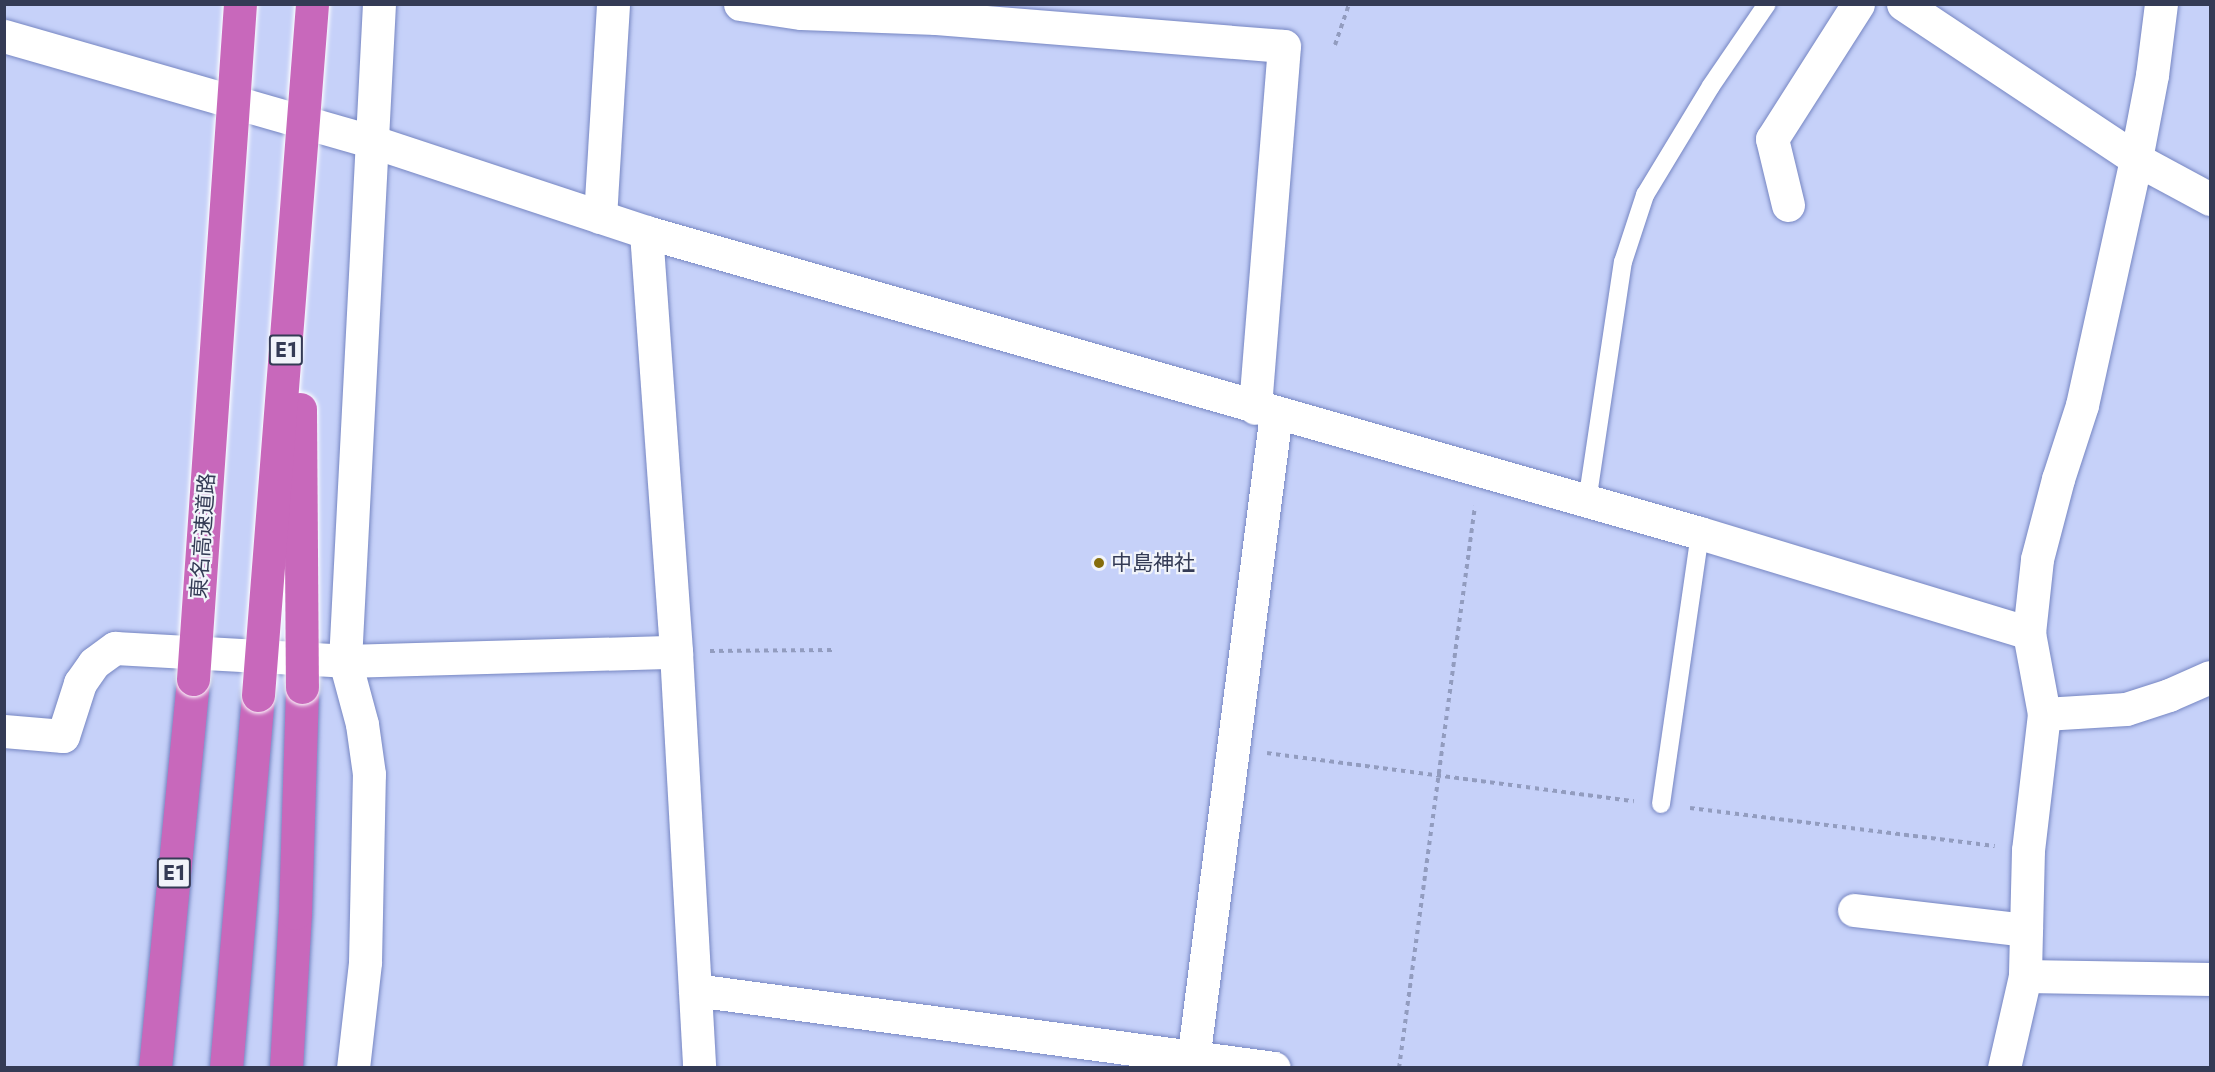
<!DOCTYPE html>
<html>
<head>
<meta charset="utf-8">
<style>
	body { margin:0 }
	#map { position:relative; width:2215px; height:1072px; overflow:hidden; background:#c6d1f9; font-family:Jost,"Noto Sans JP",sans-serif }
	div>[style] { position:absolute }
	[style*='--x'] { left:calc(var(--x)*1px); top:calc(var(--y)*1px); width:calc(var(--w)*1px); rotate:calc(var(--a)*1deg) }
	.path>* { height:4px; margin-top:-2px; transform-origin:0; background:repeating-linear-gradient(90deg,#929cbf 0 4.5px,transparent 0 9px) }
	.roads { filter:drop-shadow(0 0 2px #7686c2) drop-shadow(0 0 2px #7686c2) }
	.lane>* { height:18px; margin:-9px; padding:0 9px; transform-origin:9px; border-radius:9px; background:#fff }
	.street>* { height:33px; margin:-16.5px; padding:0 16.5px; transform-origin:16.5px; border-radius:16.5px; background:#fff }
	.highway>* { height:33px; margin:-16.5px; padding:0 16.5px; transform-origin:16.5px; border-radius:16.5px; background:#c868bb }
	.bridges { filter:drop-shadow(0 0 2px #fff) drop-shadow(0 0 2px #fff) }
	.highway-bridge>* { height:33px; margin:-16.5px; padding:0 16.5px; transform-origin:16.5px; border-radius:16.5px; background:#c868bb }
	.dots>* { width:16px; height:16px; translate:-50% -50%; box-sizing:border-box; border:3px solid #f1f4fa; border-radius:50% }
	span { translate:-50% -50%; white-space:nowrap; text-align:center; line-height:1.15; -webkit-text-stroke:4.5px #f1f4fa; paint-order:stroke }
	.shield-label span { padding:2px 4px; background:#f1f4fa; border:2px solid; border-radius:4px; -webkit-text-stroke-width:0 }
	.shield-label { font-size:20px; color:#343b55; font-weight:700 }
	.street-label { font-size:21px; color:#343b55 }
	.poi-label { font-size:21px; color:#343b55 }
	.left { translate:0 -50%; text-align:left }
	.frame { position:absolute; inset:0; border:6px solid #343b55; pointer-events:none }
</style>
</head>
<body>
<div id="map">
	<div class="path">
		<i style="--x:1335;--y:45;--w:43;--a:-71.1"></i>
		<i style="--x:710;--y:651;--w:125;--a:-0.5"></i>
		<i style="--x:1267;--y:753;--w:370;--a:7.5"></i>
		<i style="--x:1690;--y:808;--w:307;--a:7.1"></i>
		<i style="--x:1399;--y:1068;--w:567;--a:-82.3"></i>
	</div>
	<div class="roads">
		<div class="lane">
			<i style="--x:1587;--y:502;--w:243;--a:-81.5"></i>
			<i style="--x:1623;--y:262;--w:71;--a:-71.8"></i>
			<i style="--x:1645;--y:195;--w:127;--a:-58.8"></i>
			<i style="--x:1711;--y:86;--w:99;--a:-55.7"></i>
			<i style="--x:1661;--y:804;--w:274;--a:-81.8"></i>
		</div>
		<div class="street">
			<i style="--x:740;--y:4;--w:62;--a:8.4"></i>
			<i style="--x:801;--y:13;--w:135;--a:2.1"></i>
			<i style="--x:936;--y:18;--w:349;--a:4.6"></i>
			<i style="--x:1284;--y:46;--w:363;--a:94.6"></i>
			<i style="--x:1903;--y:4;--w:280;--a:33.6"></i>
			<i style="--x:2136;--y:159;--w:84;--a:28.4"></i>
			<i style="--x:4;--y:36;--w:382;--a:16"></i>
			<i style="--x:371;--y:141;--w:290;--a:18.3"></i>
			<i style="--x:646;--y:232;--w:1096;--a:15.94"></i>
			<i style="--x:1700;--y:533;--w:344;--a:16.9"></i>
			<i style="--x:2029;--y:633;--w:82;--a:79.5"></i>
			<i style="--x:2044;--y:714;--w:137;--a:96.7"></i>
			<i style="--x:2028;--y:850;--w:126;--a:91.4"></i>
			<i style="--x:2025;--y:976;--w:94;--a:102.9"></i>
			<i style="--x:1788;--y:205;--w:68;--a:-103.6"></i>
			<i style="--x:1772;--y:139;--w:160;--a:-57.5"></i>
			<i style="--x:600;--y:217;--w:213;--a:-86.5"></i>
			<i style="--x:646;--y:232;--w:421;--a:85.9"></i>
			<i style="--x:676;--y:652;--w:417;--a:86.8"></i>
			<i style="--x:2029;--y:633;--w:74;--a:-83.8"></i>
			<i style="--x:2037;--y:559;--w:83;--a:-75.3"></i>
			<i style="--x:2058;--y:479;--w:78;--a:-72"></i>
			<i style="--x:2082;--y:405;--w:252;--a:-77.6"></i>
			<i style="--x:2136;--y:159;--w:86;--a:-79.2"></i>
			<i style="--x:2152;--y:75;--w:72;--a:-82.8"></i>
			<i style="--x:2044;--y:714;--w:82;--a:-3.5"></i>
			<i style="--x:2126;--y:709;--w:45;--a:-18"></i>
			<i style="--x:2169;--y:695;--w:45;--a:-23.7"></i>
			<i style="--x:4;--y:731;--w:59;--a:4.8"></i>
			<i style="--x:63;--y:736;--w:56;--a:-72.2"></i>
			<i style="--x:80;--y:683;--w:24;--a:-55"></i>
			<i style="--x:94;--y:663;--w:26;--a:-36"></i>
			<i style="--x:115;--y:648;--w:230;--a:3.2"></i>
			<i style="--x:345;--y:661;--w:331;--a:-1.6"></i>
			<i style="--x:1854;--y:910;--w:173;--a:6.6"></i>
			<i style="--x:2025;--y:976;--w:185;--a:0.9"></i>
			<i style="--x:695;--y:990;--w:584;--a:7.67"></i>
			<i style="--x:353;--y:1068;--w:107;--a:-83.5"></i>
			<i style="--x:365;--y:962;--w:188;--a:-88.8"></i>
			<i style="--x:369;--y:774;--w:50;--a:-98"></i>
			<i style="--x:362;--y:724;--w:65;--a:-105.1"></i>
			<i style="--x:345;--y:661;--w:658;--a:-87.04"></i>
			<i style="--x:1192;--y:1068;--w:660;--a:-82.69"></i>
		</div>
		<div class="highway">
			<i style="--x:155;--y:1068;--w:391;--a:-84.4"></i>
			<i style="--x:226;--y:1068;--w:374;--a:-85.1"></i>
			<i style="--x:286;--y:1068;--w:155;--a:-86.7"></i>
			<i style="--x:295;--y:913;--w:226;--a:-88.2"></i>
		</div>
	</div>
	<div class="bridges">
		<div class="highway-bridge">
			<i style="--x:300;--y:409;--w:278;--a:89.6"></i>
			<i style="--x:193;--y:679;--w:677;--a:-86.02"></i>
			<i style="--x:258;--y:695;--w:693;--a:-85.53"></i>
		</div>
	</div>
	<div class="dots">
		<i style="left:1099px;top:563px;background:#866d0b"></i>
	</div>
	<div class="shield-label">
		<span style="left:286px;top:350px">E1</span>
		<span style="left:174px;top:873px">E1</span>
	</div>
	<div class="street-label">
		<span style="left:203px;top:536px;rotate:-86deg">東名高速道路</span>
	</div>
	<div class="poi-label">
		<span class="left" style="left:1111px;top:563px">中島神社</span>
	</div>
	<div class="frame"></div>
</div>
</body>
</html>
